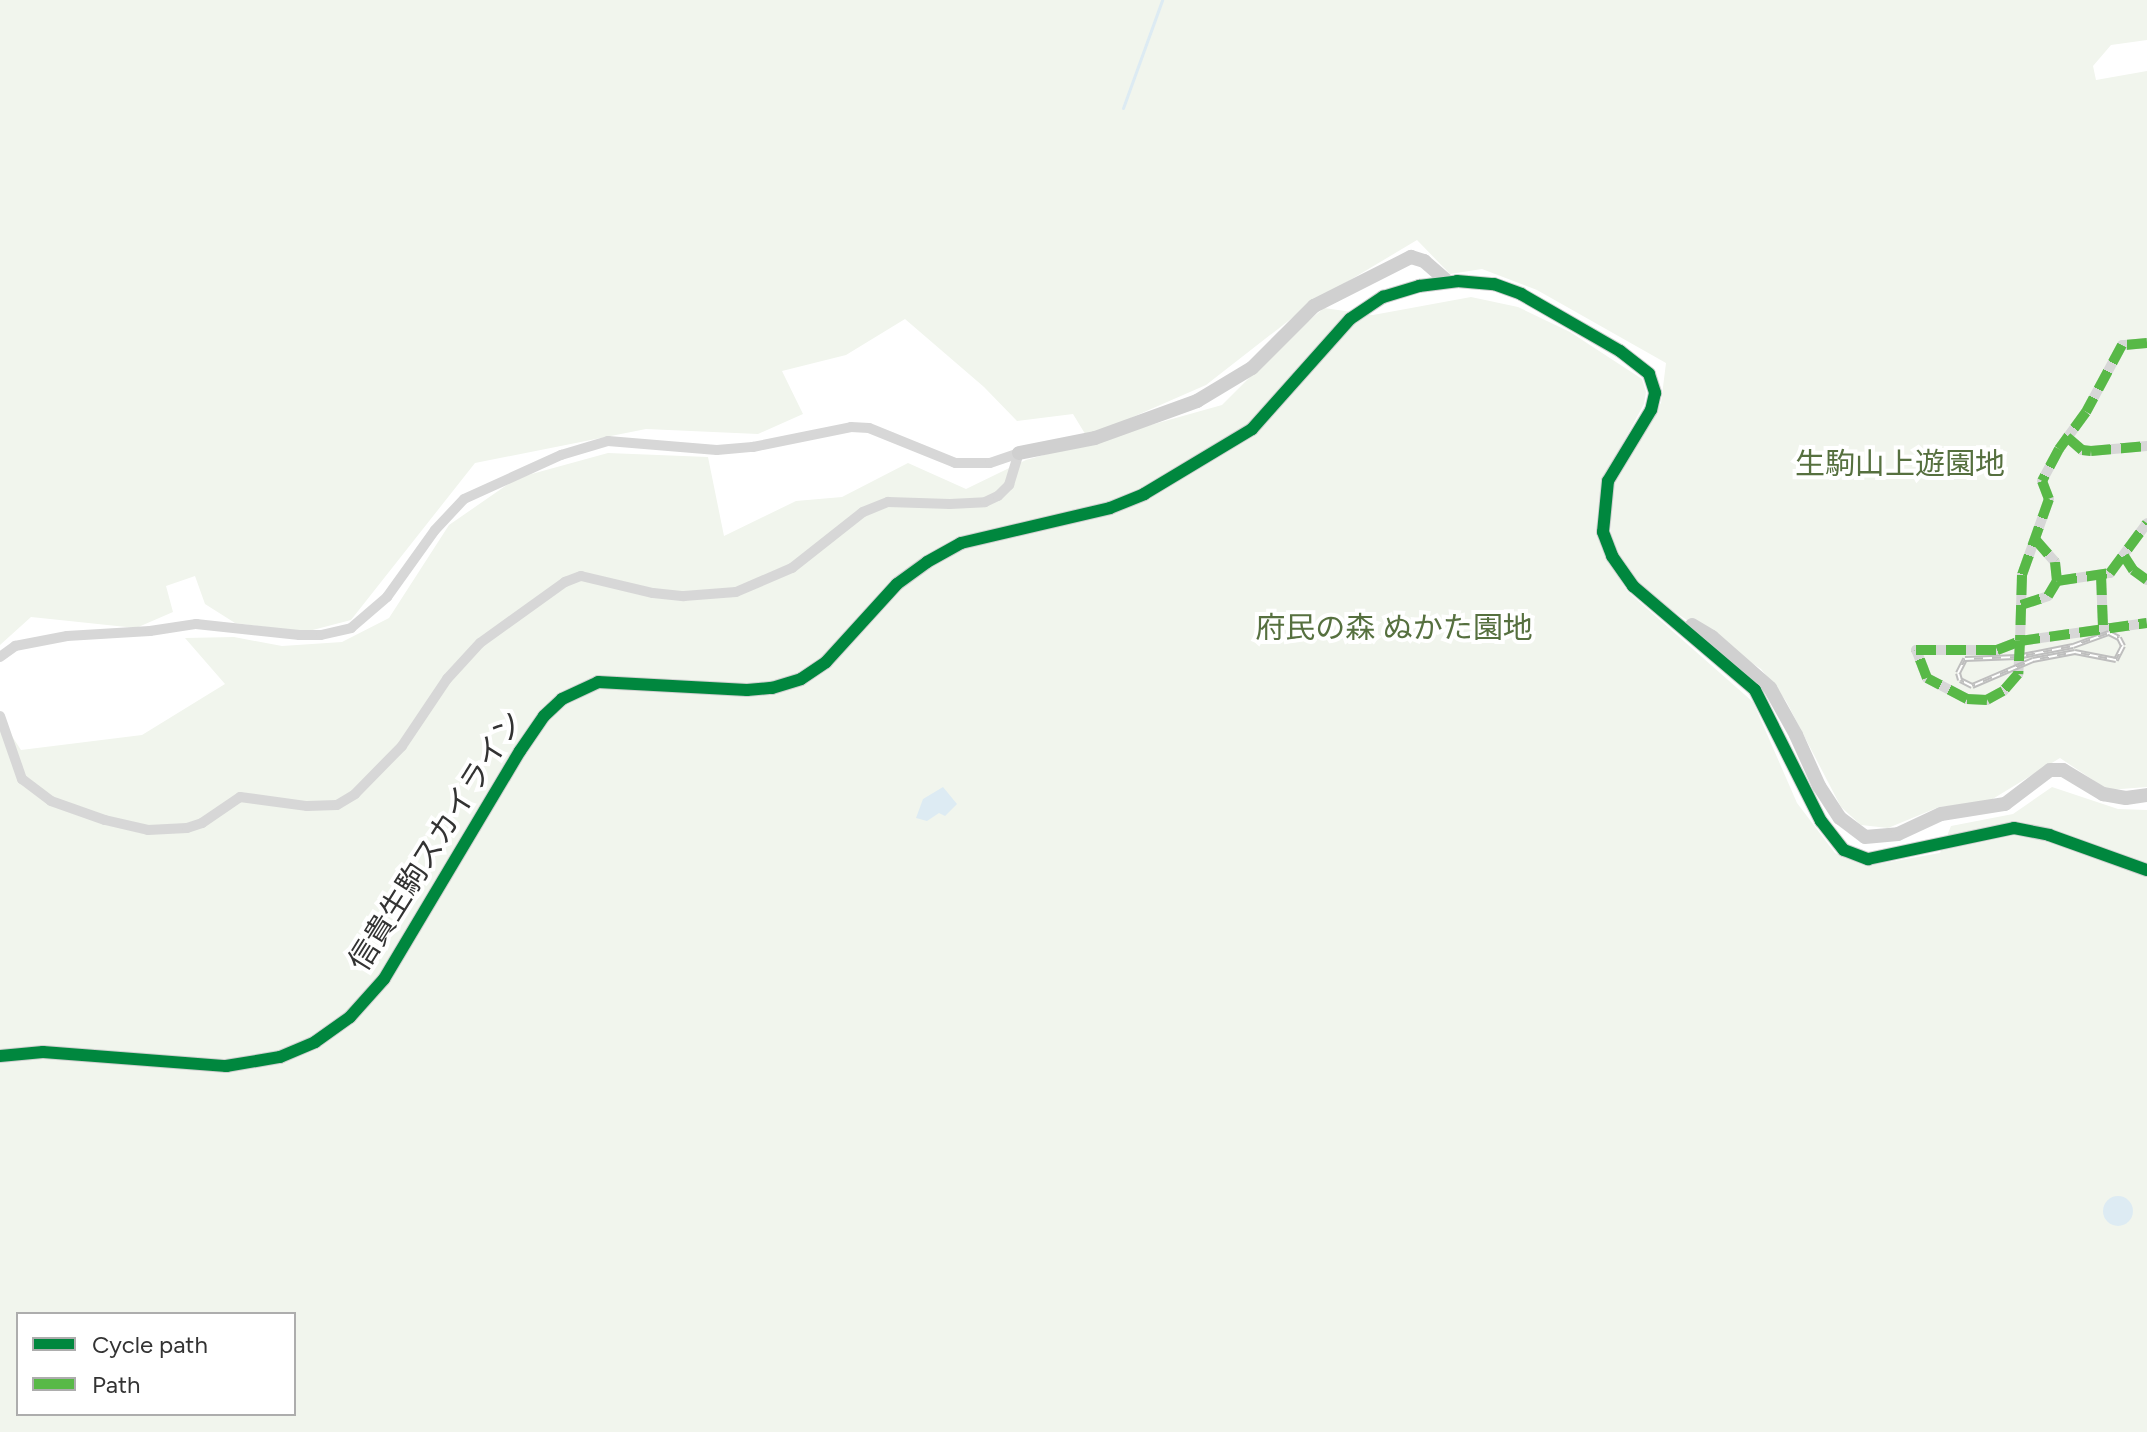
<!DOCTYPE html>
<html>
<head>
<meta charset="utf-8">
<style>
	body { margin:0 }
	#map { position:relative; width:2147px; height:1432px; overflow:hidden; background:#fff; font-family:Figtree,"Noto Sans JP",sans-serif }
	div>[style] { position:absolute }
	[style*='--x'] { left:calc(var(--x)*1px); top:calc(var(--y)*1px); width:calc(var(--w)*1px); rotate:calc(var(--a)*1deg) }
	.green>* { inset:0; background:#f1f5ed }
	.water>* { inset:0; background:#ddebf3 }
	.round { border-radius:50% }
	.stream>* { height:3px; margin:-1.5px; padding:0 1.5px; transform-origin:1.5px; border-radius:1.5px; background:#ddebf3 }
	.street>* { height:10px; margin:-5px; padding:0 5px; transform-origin:5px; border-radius:5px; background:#d7d7d7 }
	.secondary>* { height:14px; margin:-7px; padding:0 7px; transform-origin:7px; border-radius:7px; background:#d0d0d0 }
	.rail>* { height:6px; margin-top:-3px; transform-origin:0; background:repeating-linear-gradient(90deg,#fff 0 9px,#bebebe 0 18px); box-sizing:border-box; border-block:2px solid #bebebe }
	.quiet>* { height:10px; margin-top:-5px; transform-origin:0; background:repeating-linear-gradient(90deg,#58b947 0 20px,transparent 0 30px) }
	.cycleway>* { height:12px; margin:-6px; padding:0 6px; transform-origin:6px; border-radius:6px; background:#00873e }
	span { translate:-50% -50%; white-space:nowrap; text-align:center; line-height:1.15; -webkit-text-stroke:8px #fff; paint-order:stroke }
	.park-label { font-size:30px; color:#56703f }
	.street-label { font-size:30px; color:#333 }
	.legend { position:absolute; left:16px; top:1312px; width:280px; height:104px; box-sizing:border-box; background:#fff; border:2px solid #adadad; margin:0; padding:10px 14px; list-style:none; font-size:24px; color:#333 }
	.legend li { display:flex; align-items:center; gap:16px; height:40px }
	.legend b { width:40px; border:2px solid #adadad }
</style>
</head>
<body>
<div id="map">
	<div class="green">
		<i style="clip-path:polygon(0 0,2147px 0,2147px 40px,2111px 45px,2093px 66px,2096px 80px,2147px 71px,2147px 787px,2108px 790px,2060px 758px,1986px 803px,1939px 807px,1888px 828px,1861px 825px,1841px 807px,1786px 701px,1761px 669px,1661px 603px,1642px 588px,1619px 558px,1611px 537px,1611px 491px,1618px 469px,1661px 403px,1666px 363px,1537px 290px,1482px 269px,1450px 274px,1417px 240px,1310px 304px,1206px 385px,1087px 437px,1073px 414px,1017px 421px,984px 387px,905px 319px,846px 355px,782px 371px,803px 414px,758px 434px,646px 429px,475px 463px,351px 620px,305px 632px,235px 623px,205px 604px,195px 576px,166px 586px,173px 612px,136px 628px,31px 617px,0 645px)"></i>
		<i style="clip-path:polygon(evenodd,1471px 297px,1518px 307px,1570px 332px,1642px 379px,1646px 392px,1644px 404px,1601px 483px,1597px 519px,1601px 547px,1627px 591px,1753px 702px,1797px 803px,1835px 853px,1867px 866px,1940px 853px,1951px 826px,2013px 814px,2052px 787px,2118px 809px,2147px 810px,2147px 1432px,0 1432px,0 718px,21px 750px,142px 735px,225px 684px,185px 638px,234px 637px,282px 646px,342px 642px,389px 618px,449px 525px,517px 478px,608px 453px,708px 457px,724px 536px,796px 501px,842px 497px,908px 463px,966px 489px,1026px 460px,1222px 405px,1295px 332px,1324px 308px,1373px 315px,1471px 297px,18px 1314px,294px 1314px,294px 1414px,18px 1414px,18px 1314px)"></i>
	</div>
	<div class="water">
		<i style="clip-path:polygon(943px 787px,957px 804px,945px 816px,939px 813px,927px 821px,916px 818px,923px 799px)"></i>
		<i class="round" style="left:2103px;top:1196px;width:30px;height:30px"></i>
	</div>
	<div class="stream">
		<i style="--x:1123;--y:108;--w:115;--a:-70.1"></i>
	</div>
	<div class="street">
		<i style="--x:2147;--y:343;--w:25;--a:175"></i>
		<i style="--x:2122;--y:345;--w:76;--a:118.2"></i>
		<i style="--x:2086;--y:412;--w:46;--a:126.1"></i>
		<i style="--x:2059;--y:449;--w:36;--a:118"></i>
		<i style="--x:2042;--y:481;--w:19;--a:69"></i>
		<i style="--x:2049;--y:499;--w:81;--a:109.6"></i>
		<i style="--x:2022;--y:575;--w:66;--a:91.7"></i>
		<i style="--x:2020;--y:641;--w:128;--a:-8.1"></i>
		<i style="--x:2067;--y:437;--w:20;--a:41"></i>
		<i style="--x:2082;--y:450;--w:9;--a:6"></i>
		<i style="--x:2091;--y:451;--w:56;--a:-5.1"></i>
		<i style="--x:2035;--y:539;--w:30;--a:49"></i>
		<i style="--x:2055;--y:562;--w:19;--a:84"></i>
		<i style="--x:2124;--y:556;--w:17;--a:57"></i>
		<i style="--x:2133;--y:570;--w:17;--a:36"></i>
		<i style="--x:2101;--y:575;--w:52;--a:87.8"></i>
		<i style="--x:2021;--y:605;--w:28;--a:-18"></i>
		<i style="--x:2048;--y:596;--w:17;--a:-59"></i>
		<i style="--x:2057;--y:581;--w:54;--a:-8.6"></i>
		<i style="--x:2110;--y:573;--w:62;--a:-53.5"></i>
		<i style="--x:2020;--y:641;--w:33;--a:93"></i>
		<i style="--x:2018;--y:674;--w:23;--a:131"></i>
		<i style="--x:2003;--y:691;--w:18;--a:151"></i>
		<i style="--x:1987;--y:700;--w:20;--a:-177"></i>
		<i style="--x:1967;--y:699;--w:45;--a:-152.3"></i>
		<i style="--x:1927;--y:678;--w:30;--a:-111"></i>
		<i style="--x:1916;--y:650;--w:81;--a:0"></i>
		<i style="--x:1997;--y:650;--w:25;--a:-21"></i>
		<i style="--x:0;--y:657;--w:19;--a:-36"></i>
		<i style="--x:15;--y:646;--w:53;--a:-10.9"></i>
		<i style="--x:67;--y:636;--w:83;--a:-3.4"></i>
		<i style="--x:150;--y:631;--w:47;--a:-8.7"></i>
		<i style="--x:196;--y:624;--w:104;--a:6.1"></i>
		<i style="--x:299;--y:635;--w:22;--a:0"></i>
		<i style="--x:321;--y:635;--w:31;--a:-13"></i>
		<i style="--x:351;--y:628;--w:48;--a:-40.7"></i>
		<i style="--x:387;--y:597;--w:82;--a:-54.4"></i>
		<i style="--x:435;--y:530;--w:42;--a:-46.9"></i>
		<i style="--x:464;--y:499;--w:107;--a:-24.4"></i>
		<i style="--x:561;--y:455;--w:49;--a:-16.6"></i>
		<i style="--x:608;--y:441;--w:109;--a:4.7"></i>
		<i style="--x:717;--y:450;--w:36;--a:-5"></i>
		<i style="--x:753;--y:447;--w:100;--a:-11.5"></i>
		<i style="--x:851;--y:427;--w:18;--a:3"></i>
		<i style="--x:869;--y:428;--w:93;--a:22.1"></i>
		<i style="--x:955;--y:463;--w:35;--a:0"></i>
		<i style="--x:990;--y:463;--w:31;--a:-19"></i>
		<i style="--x:0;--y:716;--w:67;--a:70.8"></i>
		<i style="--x:22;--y:779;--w:36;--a:37"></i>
		<i style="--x:51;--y:801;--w:57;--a:19.4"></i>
		<i style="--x:105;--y:820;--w:44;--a:13.1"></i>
		<i style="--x:148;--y:830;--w:39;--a:-3"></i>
		<i style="--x:187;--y:828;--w:16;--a:-18"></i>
		<i style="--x:202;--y:823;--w:46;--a:-34.4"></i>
		<i style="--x:240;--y:797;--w:68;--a:7.7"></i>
		<i style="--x:307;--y:806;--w:30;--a:-2"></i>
		<i style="--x:337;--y:805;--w:21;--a:-31"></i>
		<i style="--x:355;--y:794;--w:67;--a:-45.6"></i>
		<i style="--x:402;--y:746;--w:81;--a:-56.1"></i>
		<i style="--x:447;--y:679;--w:49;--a:-47.5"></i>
		<i style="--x:480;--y:643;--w:105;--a:-35.7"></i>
		<i style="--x:565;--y:582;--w:17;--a:-21"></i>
		<i style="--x:581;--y:576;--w:74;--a:13.3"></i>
		<i style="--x:653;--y:593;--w:31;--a:6"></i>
		<i style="--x:684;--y:596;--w:52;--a:-4.4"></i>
		<i style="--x:736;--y:592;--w:61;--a:-23.2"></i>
		<i style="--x:792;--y:568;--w:90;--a:-38.3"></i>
		<i style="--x:863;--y:512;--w:27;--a:-22"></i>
		<i style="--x:888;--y:502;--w:62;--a:1.8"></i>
		<i style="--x:950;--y:504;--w:35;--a:-3"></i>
		<i style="--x:985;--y:502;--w:14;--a:-25"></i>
		<i style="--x:998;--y:496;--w:16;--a:-45"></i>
		<i style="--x:1009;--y:485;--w:34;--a:-73"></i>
	</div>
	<div class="secondary">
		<i style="--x:1019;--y:453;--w:77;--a:-11.2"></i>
		<i style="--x:1095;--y:438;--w:109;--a:-19.9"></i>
		<i style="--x:1197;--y:401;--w:64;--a:-31"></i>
		<i style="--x:1252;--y:368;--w:88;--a:-45"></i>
		<i style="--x:1314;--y:306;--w:109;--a:-26.8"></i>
		<i style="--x:1411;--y:257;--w:14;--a:17"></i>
		<i style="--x:1424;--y:261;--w:32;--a:41"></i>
		<i style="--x:1692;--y:625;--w:23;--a:31"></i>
		<i style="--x:1712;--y:637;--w:77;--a:41.3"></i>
		<i style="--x:1770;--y:688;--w:54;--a:61"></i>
		<i style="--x:1796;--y:735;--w:56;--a:65.7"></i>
		<i style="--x:1819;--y:786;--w:38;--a:57"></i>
		<i style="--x:1840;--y:818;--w:31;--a:37"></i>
		<i style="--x:1865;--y:837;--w:33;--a:-5"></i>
		<i style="--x:1898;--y:834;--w:47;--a:-24.9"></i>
		<i style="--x:1941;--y:814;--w:65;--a:-8.9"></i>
		<i style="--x:2005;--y:804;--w:56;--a:-37.1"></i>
		<i style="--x:2050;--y:770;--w:13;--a:0"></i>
		<i style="--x:2063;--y:770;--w:47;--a:31"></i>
		<i style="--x:2103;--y:794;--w:23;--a:10"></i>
		<i style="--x:2126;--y:798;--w:21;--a:-8"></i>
		<i style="--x:0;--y:1056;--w:43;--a:-5.3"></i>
		<i style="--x:43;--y:1052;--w:184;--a:4.4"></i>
		<i style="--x:226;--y:1066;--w:55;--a:-9.5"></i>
		<i style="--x:280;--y:1057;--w:38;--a:-23"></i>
		<i style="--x:315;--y:1042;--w:43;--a:-35.5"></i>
		<i style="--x:350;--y:1017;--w:51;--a:-48.2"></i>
		<i style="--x:384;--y:979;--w:265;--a:-59.2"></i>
		<i style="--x:520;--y:751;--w:42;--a:-55.6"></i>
		<i style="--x:544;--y:716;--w:25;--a:-43"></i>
		<i style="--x:562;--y:699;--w:40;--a:-25"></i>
		<i style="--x:598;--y:682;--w:149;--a:3.1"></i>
		<i style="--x:747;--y:690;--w:25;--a:-5"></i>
		<i style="--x:772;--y:688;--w:30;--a:-17"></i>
		<i style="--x:801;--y:679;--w:30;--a:-34"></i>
		<i style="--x:826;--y:662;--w:105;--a:-47.7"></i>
		<i style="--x:897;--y:584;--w:37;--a:-36"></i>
		<i style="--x:927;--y:562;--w:39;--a:-29"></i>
		<i style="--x:961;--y:543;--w:153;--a:-13.2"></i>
		<i style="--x:1110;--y:508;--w:37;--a:-22"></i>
		<i style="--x:1144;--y:494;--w:126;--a:-31"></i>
		<i style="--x:1252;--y:429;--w:147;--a:-48.3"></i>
		<i style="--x:1350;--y:319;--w:40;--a:-34"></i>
		<i style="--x:1383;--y:297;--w:38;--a:-17"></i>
		<i style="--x:1419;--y:286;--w:38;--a:-7"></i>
		<i style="--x:1457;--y:281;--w:37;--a:5"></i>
		<i style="--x:1494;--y:284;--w:29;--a:20"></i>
		<i style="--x:1521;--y:294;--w:114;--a:29.9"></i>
		<i style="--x:1620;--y:351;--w:37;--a:38"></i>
		<i style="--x:1649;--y:374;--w:20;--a:72"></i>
		<i style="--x:1655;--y:393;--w:17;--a:103"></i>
		<i style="--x:1651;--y:410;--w:83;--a:121.2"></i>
		<i style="--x:1608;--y:481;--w:51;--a:95.6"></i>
		<i style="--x:1603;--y:532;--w:26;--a:69"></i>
		<i style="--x:1612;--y:556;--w:37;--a:55"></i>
		<i style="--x:1633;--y:586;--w:160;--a:40.4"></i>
		<i style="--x:1755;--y:690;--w:147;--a:63.3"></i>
		<i style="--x:1821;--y:821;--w:37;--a:52"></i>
		<i style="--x:1844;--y:850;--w:26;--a:21"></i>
		<i style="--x:1868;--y:859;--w:149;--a:-12"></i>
		<i style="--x:2014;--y:828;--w:36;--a:11"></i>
		<i style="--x:2049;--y:835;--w:104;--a:19.7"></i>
	</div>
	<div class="rail">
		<i style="--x:2109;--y:633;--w:11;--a:27"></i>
		<i style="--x:2119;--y:638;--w:9;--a:63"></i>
		<i style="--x:2123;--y:646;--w:16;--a:117"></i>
		<i style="--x:2116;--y:660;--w:42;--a:-169"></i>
		<i style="--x:2075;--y:652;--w:43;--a:169.2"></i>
		<i style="--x:2033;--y:660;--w:66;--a:156.9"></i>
		<i style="--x:1972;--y:686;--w:13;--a:-153"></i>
		<i style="--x:1960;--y:680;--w:7;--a:-106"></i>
		<i style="--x:1958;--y:673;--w:16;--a:-63"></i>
		<i style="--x:1965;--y:659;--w:52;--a:-2.2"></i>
		<i style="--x:2017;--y:657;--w:57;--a:-11.1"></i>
		<i style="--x:2073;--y:646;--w:38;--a:-20"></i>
	</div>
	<div class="quiet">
		<i style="--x:2147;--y:343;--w:25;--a:175"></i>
		<i style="--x:2122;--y:345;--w:76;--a:118.2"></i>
		<i style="--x:2086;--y:412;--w:46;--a:126.1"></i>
		<i style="--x:2059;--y:449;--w:36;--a:118"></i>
		<i style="--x:2042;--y:481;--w:19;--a:69"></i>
		<i style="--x:2049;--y:499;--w:81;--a:109.6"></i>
		<i style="--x:2022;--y:575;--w:66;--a:91.7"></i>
		<i style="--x:2020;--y:641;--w:128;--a:-8.1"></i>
		<i style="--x:2067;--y:437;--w:20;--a:41"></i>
		<i style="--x:2082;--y:450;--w:9;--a:6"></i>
		<i style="--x:2091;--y:451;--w:56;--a:-5.1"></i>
		<i style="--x:2035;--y:539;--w:30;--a:49"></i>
		<i style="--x:2055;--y:562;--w:19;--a:84"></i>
		<i style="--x:2124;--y:556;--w:17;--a:57"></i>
		<i style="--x:2133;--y:570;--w:17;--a:36"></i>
		<i style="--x:2101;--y:575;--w:52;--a:87.8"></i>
		<i style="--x:2021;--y:605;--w:28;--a:-18"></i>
		<i style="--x:2048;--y:596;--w:17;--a:-59"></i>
		<i style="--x:2057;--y:581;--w:54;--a:-8.6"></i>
		<i style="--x:2110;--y:573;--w:62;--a:-53.5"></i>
		<i style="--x:2020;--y:641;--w:33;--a:93"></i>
		<i style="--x:2018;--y:674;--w:23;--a:131"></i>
		<i style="--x:2003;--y:691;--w:18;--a:151"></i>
		<i style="--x:1987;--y:700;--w:20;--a:-177"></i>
		<i style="--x:1967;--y:699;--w:45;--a:-152.3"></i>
		<i style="--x:1927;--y:678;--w:30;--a:-111"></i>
		<i style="--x:1916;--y:650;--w:81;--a:0"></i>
		<i style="--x:1997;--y:650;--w:25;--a:-21"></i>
	</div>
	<div class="cycleway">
		<i style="--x:0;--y:1056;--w:43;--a:-5.3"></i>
		<i style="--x:43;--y:1052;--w:184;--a:4.4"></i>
		<i style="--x:226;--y:1066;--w:55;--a:-9.5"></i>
		<i style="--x:280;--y:1057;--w:38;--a:-23"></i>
		<i style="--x:315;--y:1042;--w:43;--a:-35.5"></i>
		<i style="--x:350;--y:1017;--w:51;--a:-48.2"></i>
		<i style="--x:384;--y:979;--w:265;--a:-59.2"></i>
		<i style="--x:520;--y:751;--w:42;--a:-55.6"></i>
		<i style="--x:544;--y:716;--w:25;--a:-43"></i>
		<i style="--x:562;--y:699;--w:40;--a:-25"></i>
		<i style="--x:598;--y:682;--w:149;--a:3.1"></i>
		<i style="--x:747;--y:690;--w:25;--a:-5"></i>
		<i style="--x:772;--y:688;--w:30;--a:-17"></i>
		<i style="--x:801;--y:679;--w:30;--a:-34"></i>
		<i style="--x:826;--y:662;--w:105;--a:-47.7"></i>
		<i style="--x:897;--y:584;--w:37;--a:-36"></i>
		<i style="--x:927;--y:562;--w:39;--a:-29"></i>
		<i style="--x:961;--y:543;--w:153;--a:-13.2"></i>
		<i style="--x:1110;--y:508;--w:37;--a:-22"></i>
		<i style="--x:1144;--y:494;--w:126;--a:-31"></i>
		<i style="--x:1252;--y:429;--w:147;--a:-48.3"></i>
		<i style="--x:1350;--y:319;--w:40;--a:-34"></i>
		<i style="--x:1383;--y:297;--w:38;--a:-17"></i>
		<i style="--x:1419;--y:286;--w:38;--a:-7"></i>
		<i style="--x:1457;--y:281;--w:37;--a:5"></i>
		<i style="--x:1494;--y:284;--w:29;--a:20"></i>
		<i style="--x:1521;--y:294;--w:114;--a:29.9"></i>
		<i style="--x:1620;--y:351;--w:37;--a:38"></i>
		<i style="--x:1649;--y:374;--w:20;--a:72"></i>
		<i style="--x:1655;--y:393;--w:17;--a:103"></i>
		<i style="--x:1651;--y:410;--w:83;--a:121.2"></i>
		<i style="--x:1608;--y:481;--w:51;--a:95.6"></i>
		<i style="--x:1603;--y:532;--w:26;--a:69"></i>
		<i style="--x:1612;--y:556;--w:37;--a:55"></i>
		<i style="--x:1633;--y:586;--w:160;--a:40.4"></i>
		<i style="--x:1755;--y:690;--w:147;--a:63.3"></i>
		<i style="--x:1821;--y:821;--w:37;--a:52"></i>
		<i style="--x:1844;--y:850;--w:26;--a:21"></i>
		<i style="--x:1868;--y:859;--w:149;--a:-12"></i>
		<i style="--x:2014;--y:828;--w:36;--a:11"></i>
		<i style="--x:2049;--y:835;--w:104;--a:19.7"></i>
	</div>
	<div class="park-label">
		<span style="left:1900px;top:464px">生駒山上遊園地</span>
		<span style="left:1394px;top:628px">府民の森 ぬかた園地</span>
	</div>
	<div class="street-label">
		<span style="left:436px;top:841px;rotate:-58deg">信貴生駒スカイライン</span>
	</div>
	<ul class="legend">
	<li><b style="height:10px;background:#00873e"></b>Cycle path</li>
	<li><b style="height:10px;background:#58b947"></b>Path</li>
	</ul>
</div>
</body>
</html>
